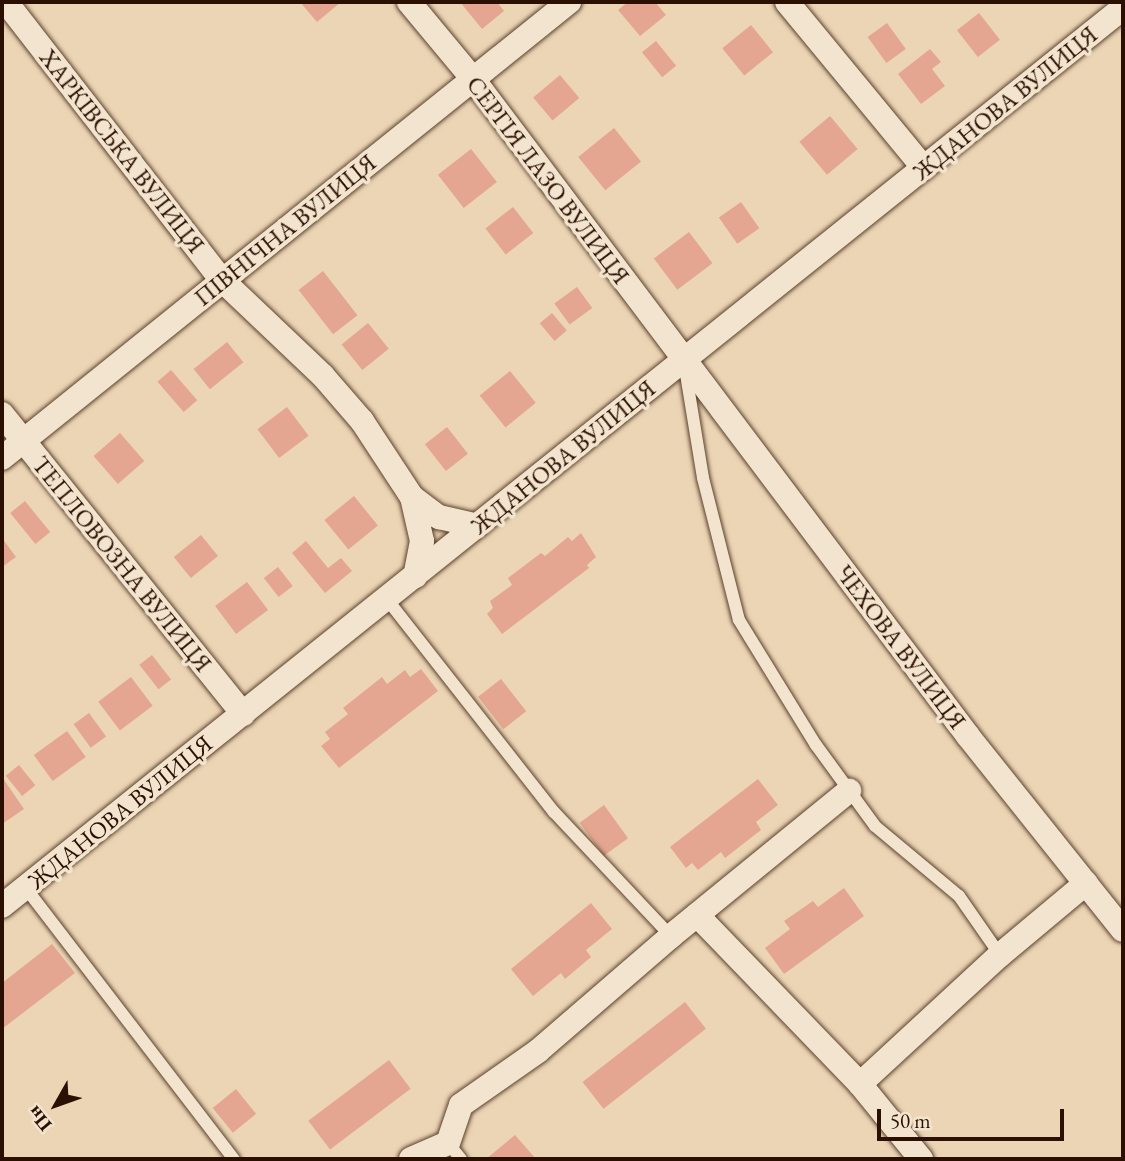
<!DOCTYPE html>
<html>
<head>
<meta charset="utf-8">
<style>
	body { margin:0 }
	#map { position:relative; width:1125px; height:1161px; overflow:hidden; background:#ecd5b5; font-family:"EB Garamond",serif }
	div>[style] { position:absolute }
	[style*='--x'] { left:calc(var(--x)*1px); top:calc(var(--y)*1px); width:calc(var(--w)*1px); rotate:calc(var(--a)*1deg) }
	.building>* { inset:0; background:#e4a690; transform-origin:0 0 }
	.roads { filter:drop-shadow(0 0 2px #5b412d) drop-shadow(0 0 2px #5b412d) }
	.service>* { height:12px; margin:-6px; padding:0 6px; transform-origin:6px; border-radius:6px; background:#f3e4cf }
	.minor>* { height:24px; margin:-12px; padding:0 12px; transform-origin:12px; border-radius:12px; background:#f3e4cf }
	span { translate:-50% -50%; white-space:nowrap; text-align:center; line-height:1.15; -webkit-text-stroke:7px #f3e4cf; paint-order:stroke }
	.street-label { font-size:24px; color:#2b1000 }
	.frame { position:absolute; inset:0; border:4px solid #2b1000; pointer-events:none }
	.north { position:absolute; left:21px; top:1070px; width:70px; height:70px; -webkit-text-stroke:5px #f3e4cf; paint-order:stroke; rotate:230deg; font-size:19px; font-weight:700; line-height:28px; text-align:center; color:#2b1000 }
	.north::after { content:''; display:block; margin:auto; width:24px; height:32px; background:#2b1000; clip-path:polygon(50% 0,100% 100%,50% 72%,0 100%) }
	.scale { position:absolute; left:877px; top:1109px; width:187px; height:32px; box-sizing:border-box; border:4px solid #2b1000; border-top:0; padding-left:9px; font-size:21px; line-height:24px; white-space:nowrap; color:#2b1000; -webkit-text-stroke:5px #f3e4cf; paint-order:stroke }
</style>
</head>
<body>
<div id="map">
	<div class="building">
		<i style="clip-path:polygon(300px 2px,341px 2px,317px 22px)"></i>
		<i style="clip-path:polygon(460px 2px,497px 2px,504px 11px,482px 29px)"></i>
		<i style="clip-path:polygon(628px 2px,655px 2px,666px 15px,640px 36px,618px 10px)"></i>
		<i style="left:979px;top:13px;width:34px;height:28px;rotate:52deg"></i>
		<i style="left:887px;top:23px;width:32px;height:24px;rotate:54deg"></i>
		<i style="left:751px;top:25px;width:35px;height:37px;rotate:51deg"></i>
		<i style="left:656px;top:41px;width:32px;height:18px;rotate:51deg"></i>
		<i style="clip-path:polygon(930px 49px,941px 62px,932px 69px,945px 86px,921px 104px,898px 74px)"></i>
		<i style="left:560px;top:75px;width:30px;height:35px;rotate:50deg"></i>
		<i style="left:830px;top:116px;width:43px;height:40px;rotate:50deg"></i>
		<i style="left:614px;top:128px;width:43px;height:46px;rotate:51deg"></i>
		<i style="left:471px;top:149px;width:42px;height:42px;rotate:52deg"></i>
		<i style="left:741px;top:202px;width:32px;height:27px;rotate:55deg"></i>
		<i style="left:513px;top:207px;width:33px;height:35px;rotate:52deg"></i>
		<i style="left:689px;top:232px;width:39px;height:44px;rotate:53deg"></i>
		<i style="left:323px;top:271px;width:56px;height:31px;rotate:52deg"></i>
		<i style="left:577px;top:287px;width:26px;height:28px;rotate:54deg"></i>
		<i style="left:552px;top:313px;width:23px;height:16px;rotate:50deg"></i>
		<i style="left:368px;top:323px;width:33px;height:34px;rotate:51deg"></i>
		<i style="left:227px;top:342px;width:26px;height:43px;rotate:51deg"></i>
		<i style="left:171px;top:370px;width:40px;height:18px;rotate:49deg"></i>
		<i style="left:510px;top:371px;width:41px;height:39px;rotate:51deg"></i>
		<i style="left:287px;top:407px;width:36px;height:37px;rotate:53deg"></i>
		<i style="left:447px;top:427px;width:34px;height:28px;rotate:52deg"></i>
		<i style="left:120px;top:433px;width:37px;height:35px;rotate:49deg"></i>
		<i style="left:354px;top:496px;width:38px;height:38px;rotate:51deg"></i>
		<i style="left:25px;top:501px;width:40px;height:19px;rotate:51deg"></i>
		<i style="clip-path:polygon(581px 533px,596px 557px,587px 565px,589px 568px,502px 634px,487px 614px,493px 608px,490px 601px,512px 585px,508px 578px,541px 553px,545px 556px,568px 537px,572px 541px)"></i>
		<i style="left:201px;top:535px;width:27px;height:35px;rotate:51deg"></i>
		<i style="clip-path:polygon(2px 538px,16px 557px,2px 567px)"></i>
		<i style="clip-path:polygon(306px 541px,328px 568px,341px 558px,352px 571px,325px 593px,292px 553px)"></i>
		<i style="left:278px;top:567px;width:24px;height:18px;rotate:52deg"></i>
		<i style="left:247px;top:582px;width:35px;height:40px;rotate:53deg"></i>
		<i style="left:152px;top:655px;width:31px;height:16px;rotate:52deg"></i>
		<i style="clip-path:polygon(421px 669px,438px 691px,339px 768px,321px 746px,330px 739px,325px 732px,348px 714px,343px 708px,382px 677px,387px 684px,405px 670px,410px 677px)"></i>
		<i style="left:131px;top:677px;width:36px;height:41px;rotate:53deg"></i>
		<i style="left:501px;top:679px;width:41px;height:29px;rotate:52deg"></i>
		<i style="left:89px;top:713px;width:29px;height:19px;rotate:54deg"></i>
		<i style="left:67px;top:731px;width:32px;height:41px;rotate:54deg"></i>
		<i style="left:19px;top:765px;width:26px;height:17px;rotate:51deg"></i>
		<i style="clip-path:polygon(2px 777px,24px 809px,2px 824px)"></i>
		<i style="clip-path:polygon(758px 779px,778px 805px,756px 822px,761px 830px,725px 858px,721px 852px,698px 870px,692px 863px,686px 868px,670px 847px)"></i>
		<i style="left:604px;top:805px;width:41px;height:30px;rotate:54deg"></i>
		<i style="clip-path:polygon(844px 888px,864px 916px,784px 974px,765px 948px,790px 929px,784px 921px,813px 901px,818px 907px)"></i>
		<i style="clip-path:polygon(591px 903px,612px 929px,586px 950px,591px 957px,565px 979px,561px 973px,533px 996px,511px 969px)"></i>
		<i style="clip-path:polygon(52px 944px,75px 973px,2px 1029px,2px 983px)"></i>
		<i style="left:685px;top:1002px;width:34px;height:130px;rotate:52deg"></i>
		<i style="left:389px;top:1060px;width:36px;height:101px;rotate:53deg"></i>
		<i style="left:236px;top:1089px;width:32px;height:30px;rotate:51deg"></i>
		<i style="clip-path:polygon(515px 1135px,536px 1159px,486px 1159px)"></i>
	</div>
	<div class="roads">
		<div class="service">
			<i style="--x:685;--y:368;--w:111;--a:80.7"></i>
			<i style="--x:703;--y:478;--w:146;--a:75.8"></i>
			<i style="--x:739;--y:620;--w:147;--a:58.4"></i>
			<i style="--x:816;--y:745;--w:100;--a:53.9"></i>
			<i style="--x:875;--y:826;--w:109;--a:39.8"></i>
			<i style="--x:959;--y:896;--w:72;--a:55.2"></i>
			<i style="--x:386;--y:598;--w:272;--a:51.9"></i>
			<i style="--x:554;--y:812;--w:170;--a:46.7"></i>
			<i style="--x:25;--y:887;--w:343;--a:52.5"></i>
			<i style="--x:448;--y:1143;--w:21;--a:51"></i>
		</div>
		<div class="minor">
			<i style="--x:6;--y:2;--w:352;--a:52.2"></i>
			<i style="--x:222;--y:280;--w:139;--a:43.5"></i>
			<i style="--x:323;--y:376;--w:60;--a:49.1"></i>
			<i style="--x:362;--y:421;--w:91;--a:56.7"></i>
			<i style="--x:412;--y:497;--w:34;--a:37"></i>
			<i style="--x:439;--y:517;--w:39;--a:13"></i>
			<i style="--x:409;--y:2;--w:100;--a:50.3"></i>
			<i style="--x:473;--y:79;--w:823;--a:53"></i>
			<i style="--x:968;--y:736;--w:248;--a:51.4"></i>
			<i style="--x:787;--y:2;--w:215;--a:50.5"></i>
			<i style="--x:2;--y:414;--w:385;--a:51.2"></i>
			<i style="--x:2;--y:458;--w:728;--a:-38.81"></i>
			<i style="--x:412;--y:497;--w:45;--a:77.2"></i>
			<i style="--x:422;--y:541;--w:36;--a:101"></i>
			<i style="--x:2;--y:906;--w:1436;--a:-38.7"></i>
			<i style="--x:697;--y:915;--w:235;--a:46"></i>
			<i style="--x:860;--y:1084;--w:97;--a:50.9"></i>
			<i style="--x:860;--y:1084;--w:190;--a:-42.7"></i>
			<i style="--x:1000;--y:955;--w:112;--a:-39.9"></i>
			<i style="--x:411;--y:1159;--w:40;--a:-23.4"></i>
			<i style="--x:448;--y:1143;--w:40;--a:-71.1"></i>
			<i style="--x:461;--y:1105;--w:94;--a:-35"></i>
			<i style="--x:538;--y:1051;--w:176;--a:-40.8"></i>
			<i style="--x:671;--y:936;--w:230;--a:-39.2"></i>
		</div>
	</div>
	<div class="street-label">
		<span style="left:1005px;top:103px;rotate:-39deg">ЖДАНОВА ВУЛИЦЯ</span>
		<span style="left:122px;top:151px;rotate:52deg">ХАРКІВСЬКА ВУЛИЦЯ</span>
		<span style="left:548px;top:180px;rotate:53deg">СЕРГІЯ ЛАЗО ВУЛИЦЯ</span>
		<span style="left:285px;top:230px;rotate:-39deg">ПІВНІЧНА ВУЛИЦЯ</span>
		<span style="left:563px;top:457px;rotate:-39deg">ЖДАНОВА ВУЛИЦЯ</span>
		<span style="left:122px;top:564px;rotate:51deg">ТЕПЛОВОЗНА ВУЛИЦЯ</span>
		<span style="left:901px;top:647px;rotate:53deg">ЧЕХОВА ВУЛИЦЯ</span>
		<span style="left:120px;top:812px;rotate:-39deg">ЖДАНОВА ВУЛИЦЯ</span>
	</div>
	<div class="frame"></div>
	<div class="north">Пн</div>
	<div class="scale">50 m</div>
</div>
</body>
</html>
